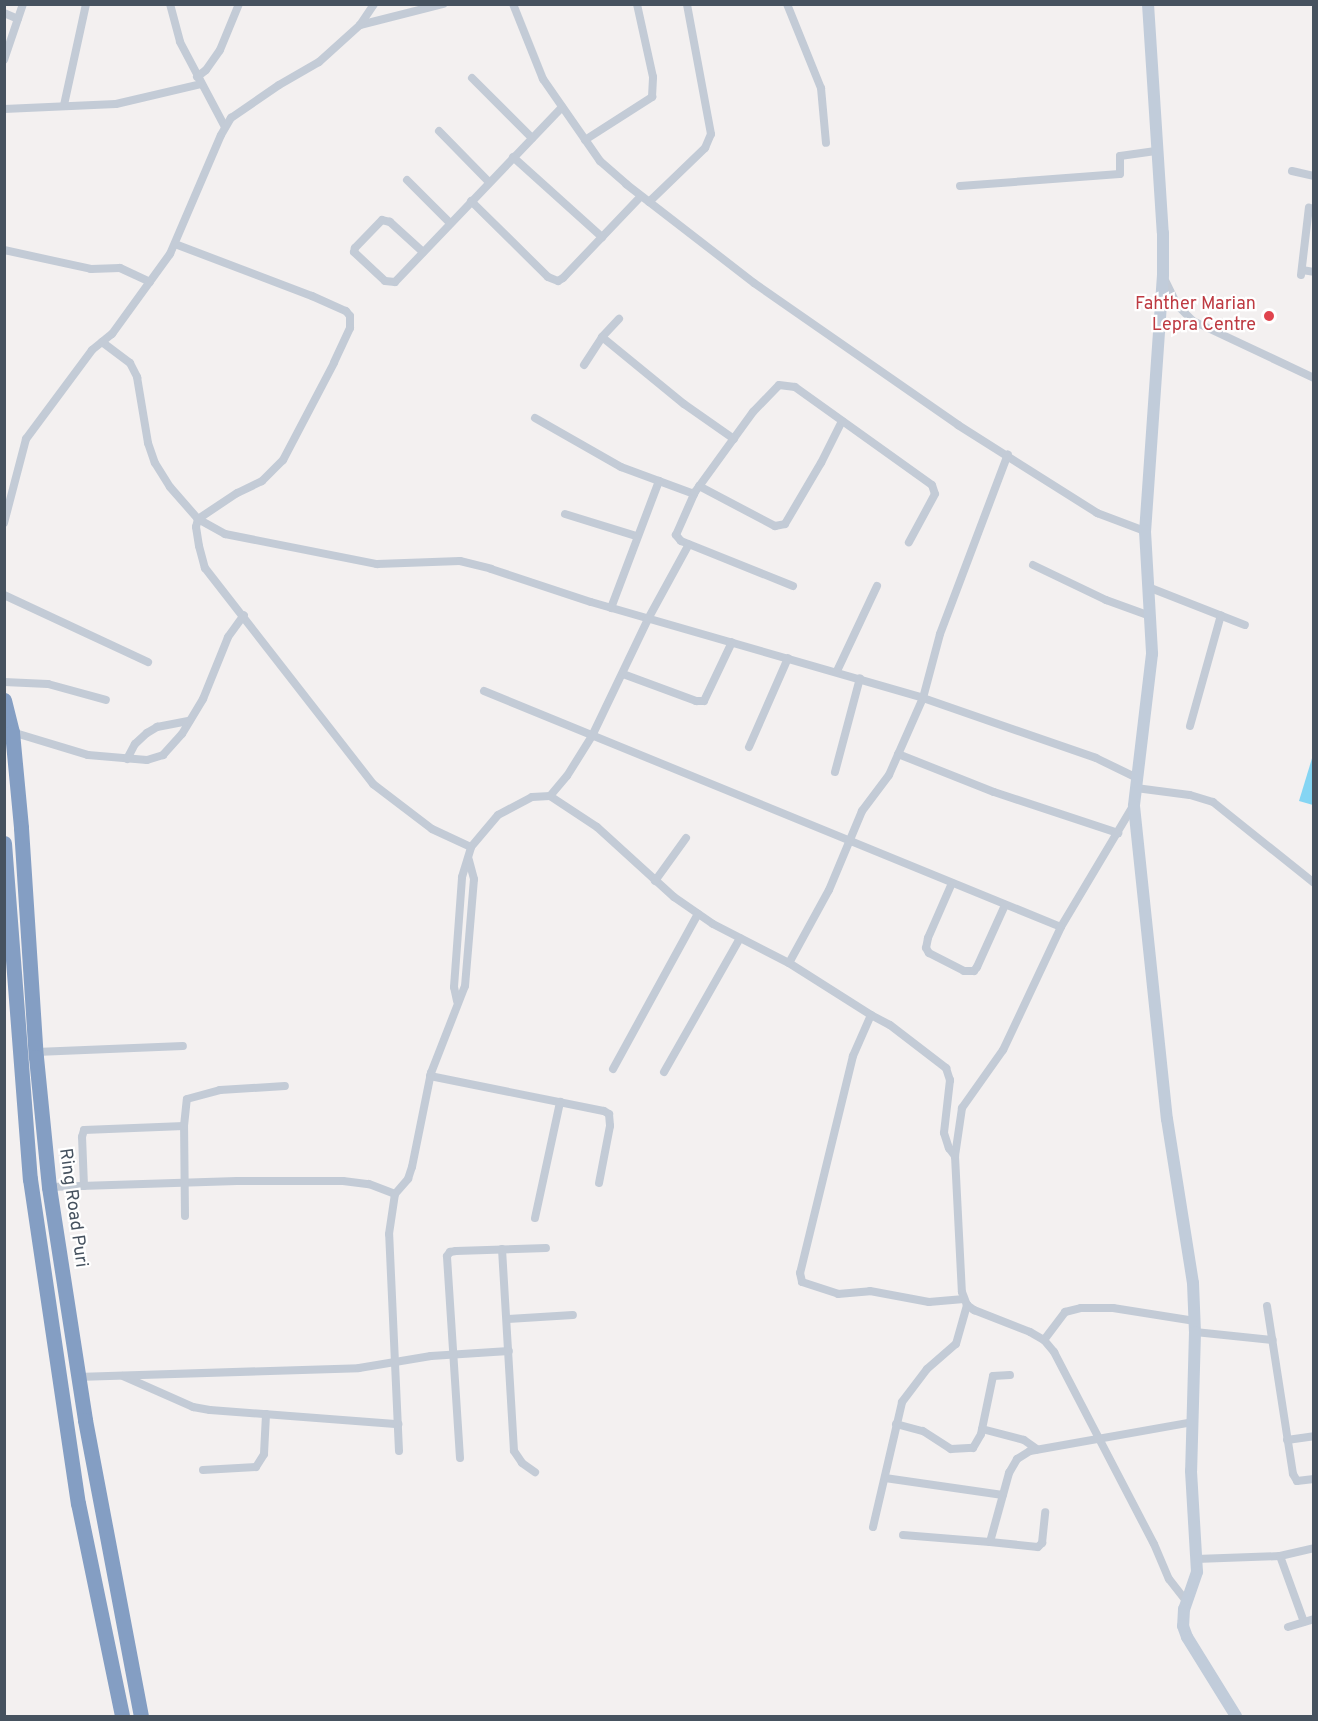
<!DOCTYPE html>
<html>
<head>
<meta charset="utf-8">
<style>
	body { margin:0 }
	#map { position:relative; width:1318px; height:1721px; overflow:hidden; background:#f3f0f0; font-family:Overpass,sans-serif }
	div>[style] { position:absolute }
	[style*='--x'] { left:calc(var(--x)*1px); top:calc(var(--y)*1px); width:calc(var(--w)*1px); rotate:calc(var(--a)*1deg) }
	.water>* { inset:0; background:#85d5f3 }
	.street>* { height:8px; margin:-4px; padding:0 4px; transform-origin:4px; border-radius:4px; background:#c3cbd6 }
	.secondary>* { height:12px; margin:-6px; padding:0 6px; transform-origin:6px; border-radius:6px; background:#c1ccda }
	.highway>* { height:15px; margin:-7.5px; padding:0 7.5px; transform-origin:7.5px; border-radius:7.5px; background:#849ec3 }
	.dots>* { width:16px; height:16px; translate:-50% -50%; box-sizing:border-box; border:3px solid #fff; border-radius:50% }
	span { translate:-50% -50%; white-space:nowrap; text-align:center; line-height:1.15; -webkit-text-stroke:4.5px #fff; paint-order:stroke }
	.health-label { font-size:18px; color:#be3a42 }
	.right { translate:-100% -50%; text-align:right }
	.street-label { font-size:18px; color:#46525f }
	.frame { position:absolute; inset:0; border:6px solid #46525f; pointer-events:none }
</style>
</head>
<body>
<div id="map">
	<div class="water">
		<i style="clip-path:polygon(1313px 755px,1313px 805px,1299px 801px)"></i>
	</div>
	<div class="street">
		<i style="--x:170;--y:4;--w:39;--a:75"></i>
		<i style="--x:180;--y:42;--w:96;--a:62.1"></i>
		<i style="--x:513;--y:4;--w:81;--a:68.2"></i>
		<i style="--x:543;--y:79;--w:100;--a:55.2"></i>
		<i style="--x:600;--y:161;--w:35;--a:41"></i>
		<i style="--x:626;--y:184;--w:162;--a:37.7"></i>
		<i style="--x:754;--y:283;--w:249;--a:34.8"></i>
		<i style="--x:958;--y:425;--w:165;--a:32.3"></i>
		<i style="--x:1097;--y:513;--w:51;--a:20.6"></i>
		<i style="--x:787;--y:4;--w:91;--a:68"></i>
		<i style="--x:821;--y:88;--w:55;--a:84.8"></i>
		<i style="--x:4;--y:13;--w:15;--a:23"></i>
		<i style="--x:360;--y:25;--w:86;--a:-14.2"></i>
		<i style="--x:4;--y:60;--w:59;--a:-71.3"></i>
		<i style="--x:197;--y:77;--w:11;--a:-38"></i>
		<i style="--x:206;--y:70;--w:24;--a:-55"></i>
		<i style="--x:220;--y:50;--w:50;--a:-67.6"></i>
		<i style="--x:472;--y:78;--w:85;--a:45"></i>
		<i style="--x:64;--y:105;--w:103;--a:-77.7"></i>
		<i style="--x:4;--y:109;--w:112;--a:-2.6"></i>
		<i style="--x:116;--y:104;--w:87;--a:-13.2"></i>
		<i style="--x:439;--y:131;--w:71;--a:45.6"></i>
		<i style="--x:585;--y:140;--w:80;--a:-32.7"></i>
		<i style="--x:652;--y:97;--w:20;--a:-87"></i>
		<i style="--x:653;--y:77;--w:75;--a:-102.4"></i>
		<i style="--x:513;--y:157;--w:120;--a:42"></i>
		<i style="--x:1292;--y:171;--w:23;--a:13"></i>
		<i style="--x:407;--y:180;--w:61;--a:45"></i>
		<i style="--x:960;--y:186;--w:160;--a:-4.3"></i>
		<i style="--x:1120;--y:174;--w:18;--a:-90"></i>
		<i style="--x:1120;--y:156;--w:36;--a:-8"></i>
		<i style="--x:471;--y:201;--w:108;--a:44.6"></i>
		<i style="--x:548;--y:277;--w:11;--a:22"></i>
		<i style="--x:558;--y:281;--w:6;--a:-31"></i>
		<i style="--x:563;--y:278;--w:113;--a:-46.4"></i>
		<i style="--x:649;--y:202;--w:78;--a:-44"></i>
		<i style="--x:705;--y:148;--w:15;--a:-67"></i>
		<i style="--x:711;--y:134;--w:132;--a:-100.5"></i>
		<i style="--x:175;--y:244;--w:147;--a:20.8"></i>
		<i style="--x:312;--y:296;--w:37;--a:24"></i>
		<i style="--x:346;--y:311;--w:6;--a:51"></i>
		<i style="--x:350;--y:316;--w:12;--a:90"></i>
		<i style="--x:350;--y:328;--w:38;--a:115"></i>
		<i style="--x:334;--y:363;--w:110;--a:117.7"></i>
		<i style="--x:283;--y:460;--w:30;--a:135"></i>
		<i style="--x:262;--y:481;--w:28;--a:154"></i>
		<i style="--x:237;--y:493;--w:47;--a:146.3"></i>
		<i style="--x:198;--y:519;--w:8;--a:104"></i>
		<i style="--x:196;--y:527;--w:19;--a:81"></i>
		<i style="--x:199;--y:546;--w:23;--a:75"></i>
		<i style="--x:205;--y:568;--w:274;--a:52.1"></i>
		<i style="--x:373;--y:784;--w:74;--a:37.3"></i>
		<i style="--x:432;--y:829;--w:43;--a:24.8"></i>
		<i style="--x:4;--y:250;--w:89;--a:12.3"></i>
		<i style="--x:91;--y:269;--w:29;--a:-2"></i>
		<i style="--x:120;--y:268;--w:33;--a:25"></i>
		<i style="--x:423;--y:252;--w:45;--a:-137.7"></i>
		<i style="--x:390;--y:222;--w:8;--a:-166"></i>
		<i style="--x:382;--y:220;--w:39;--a:134"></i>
		<i style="--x:355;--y:248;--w:4;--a:104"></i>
		<i style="--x:354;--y:252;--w:42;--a:43.1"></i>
		<i style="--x:385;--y:281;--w:10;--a:6"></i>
		<i style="--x:395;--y:282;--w:242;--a:-46.3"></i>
		<i style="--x:1302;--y:270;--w:12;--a:9"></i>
		<i style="--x:1301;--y:275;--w:68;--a:-83.3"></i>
		<i style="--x:1163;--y:276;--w:32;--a:64"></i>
		<i style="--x:1177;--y:305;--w:23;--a:45"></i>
		<i style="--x:1193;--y:321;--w:134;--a:25.2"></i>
		<i style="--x:602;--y:337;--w:106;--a:39.3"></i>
		<i style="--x:684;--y:404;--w:61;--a:35"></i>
		<i style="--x:102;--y:342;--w:35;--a:37"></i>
		<i style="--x:130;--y:363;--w:16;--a:63"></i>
		<i style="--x:137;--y:377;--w:67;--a:80.5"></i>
		<i style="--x:148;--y:443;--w:21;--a:71"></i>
		<i style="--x:155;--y:463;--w:28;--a:58"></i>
		<i style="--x:170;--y:487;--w:43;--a:48.8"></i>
		<i style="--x:198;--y:519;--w:31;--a:29"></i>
		<i style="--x:225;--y:534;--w:155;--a:11.2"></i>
		<i style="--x:377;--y:564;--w:83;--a:-2.1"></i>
		<i style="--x:460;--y:561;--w:32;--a:14"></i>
		<i style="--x:491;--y:569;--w:105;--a:18.3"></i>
		<i style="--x:591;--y:602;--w:346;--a:16.1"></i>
		<i style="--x:923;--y:698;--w:183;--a:19.1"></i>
		<i style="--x:1096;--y:758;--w:46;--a:26"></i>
		<i style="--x:584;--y:365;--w:33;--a:-57"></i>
		<i style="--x:602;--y:337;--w:25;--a:-47"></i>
		<i style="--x:535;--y:418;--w:99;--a:29.7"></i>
		<i style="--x:621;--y:467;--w:78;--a:20.3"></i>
		<i style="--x:699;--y:486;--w:86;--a:27.8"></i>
		<i style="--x:775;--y:526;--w:10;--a:-11"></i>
		<i style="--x:785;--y:524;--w:71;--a:-59.5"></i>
		<i style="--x:821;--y:463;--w:47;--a:-63.4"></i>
		<i style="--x:565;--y:514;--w:74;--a:17.2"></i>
		<i style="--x:4;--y:523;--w:87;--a:-75.3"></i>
		<i style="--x:26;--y:439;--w:111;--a:-53.4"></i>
		<i style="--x:92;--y:350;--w:26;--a:-39"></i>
		<i style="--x:112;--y:334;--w:99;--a:-54.1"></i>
		<i style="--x:170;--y:254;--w:129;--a:-66.8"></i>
		<i style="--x:221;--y:135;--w:20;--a:-60"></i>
		<i style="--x:231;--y:118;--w:58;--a:-34.5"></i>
		<i style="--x:279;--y:85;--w:46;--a:-29.9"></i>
		<i style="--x:319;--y:62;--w:55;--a:-42.1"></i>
		<i style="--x:360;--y:25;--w:25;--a:-56"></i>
		<i style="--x:1033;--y:565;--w:81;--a:25.6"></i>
		<i style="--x:1106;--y:600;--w:47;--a:20"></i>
		<i style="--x:793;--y:586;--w:121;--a:-158.1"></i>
		<i style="--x:681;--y:541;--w:8;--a:-130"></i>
		<i style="--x:676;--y:535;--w:47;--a:-66.2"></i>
		<i style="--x:695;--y:492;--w:99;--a:-54.1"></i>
		<i style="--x:753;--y:412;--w:37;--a:-46"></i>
		<i style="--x:779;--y:385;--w:16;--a:7"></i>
		<i style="--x:795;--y:387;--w:168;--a:35.6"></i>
		<i style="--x:932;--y:485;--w:9;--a:72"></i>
		<i style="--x:935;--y:494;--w:55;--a:118.4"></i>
		<i style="--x:1148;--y:587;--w:104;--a:21.4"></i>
		<i style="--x:4;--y:595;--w:159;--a:25"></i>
		<i style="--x:611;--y:608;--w:136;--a:-69.3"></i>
		<i style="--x:837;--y:671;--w:94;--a:-64.8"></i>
		<i style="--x:623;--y:674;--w:78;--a:20.3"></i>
		<i style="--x:696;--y:701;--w:8;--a:0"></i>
		<i style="--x:704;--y:701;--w:65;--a:-64.6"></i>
		<i style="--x:4;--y:682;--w:44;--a:2.6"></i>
		<i style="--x:48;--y:684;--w:60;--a:15.4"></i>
		<i style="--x:484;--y:691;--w:623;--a:22.25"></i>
		<i style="--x:1190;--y:726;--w:115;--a:-74.4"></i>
		<i style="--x:12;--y:732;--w:79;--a:16.8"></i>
		<i style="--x:88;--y:755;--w:59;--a:4.8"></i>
		<i style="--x:147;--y:760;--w:17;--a:-17"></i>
		<i style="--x:163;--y:755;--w:28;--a:-48"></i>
		<i style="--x:182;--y:734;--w:41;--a:-59"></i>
		<i style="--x:203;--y:699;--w:67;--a:-68"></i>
		<i style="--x:228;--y:637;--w:27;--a:-54"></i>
		<i style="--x:749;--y:747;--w:97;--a:-66.3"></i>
		<i style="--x:898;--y:754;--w:103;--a:21.6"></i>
		<i style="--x:994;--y:792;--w:131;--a:18.3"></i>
		<i style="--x:127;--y:759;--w:17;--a:-62"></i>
		<i style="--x:135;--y:744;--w:16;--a:-43"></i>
		<i style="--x:147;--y:733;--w:12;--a:-31"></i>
		<i style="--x:157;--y:727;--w:33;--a:-11"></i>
		<i style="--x:835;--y:772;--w:97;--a:-75.1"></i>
		<i style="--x:1136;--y:788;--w:54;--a:7.4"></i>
		<i style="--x:1190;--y:795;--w:24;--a:17"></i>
		<i style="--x:1213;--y:802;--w:129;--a:38.7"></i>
		<i style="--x:550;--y:796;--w:56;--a:33.4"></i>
		<i style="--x:597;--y:827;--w:104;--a:42.3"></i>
		<i style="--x:674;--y:897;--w:47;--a:34.7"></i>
		<i style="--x:713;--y:924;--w:85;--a:27.2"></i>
		<i style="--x:789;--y:963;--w:97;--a:32.4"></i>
		<i style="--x:871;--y:1015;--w:45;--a:113.7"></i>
		<i style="--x:853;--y:1056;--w:223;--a:103.7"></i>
		<i style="--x:800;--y:1273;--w:9;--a:77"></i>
		<i style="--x:802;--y:1282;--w:38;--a:18"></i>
		<i style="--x:838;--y:1294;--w:32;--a:-5"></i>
		<i style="--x:870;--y:1291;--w:60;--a:10.6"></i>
		<i style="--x:929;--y:1302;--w:35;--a:-5"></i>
		<i style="--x:1133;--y:806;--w:141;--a:120.8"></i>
		<i style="--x:1061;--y:927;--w:136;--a:115.2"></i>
		<i style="--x:1003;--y:1050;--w:71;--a:125.3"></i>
		<i style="--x:962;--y:1108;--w:49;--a:98.3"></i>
		<i style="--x:955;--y:1156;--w:136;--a:87.1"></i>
		<i style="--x:962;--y:1292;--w:14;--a:69"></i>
		<i style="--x:967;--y:1305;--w:9;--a:36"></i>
		<i style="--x:974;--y:1310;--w:60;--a:21.4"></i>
		<i style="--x:1030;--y:1332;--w:16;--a:30"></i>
		<i style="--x:1044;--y:1340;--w:16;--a:50"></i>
		<i style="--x:1054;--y:1352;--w:216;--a:62.5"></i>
		<i style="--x:1154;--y:1544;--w:38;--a:67"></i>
		<i style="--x:1169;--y:1579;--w:29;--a:52"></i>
		<i style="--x:655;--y:881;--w:53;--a:-54.2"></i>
		<i style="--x:952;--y:883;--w:60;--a:113.6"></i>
		<i style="--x:928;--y:938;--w:10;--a:101"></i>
		<i style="--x:926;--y:948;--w:6;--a:59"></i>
		<i style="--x:929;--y:953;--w:39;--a:27"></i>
		<i style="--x:964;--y:971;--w:10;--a:0"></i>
		<i style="--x:974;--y:971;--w:5;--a:-53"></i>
		<i style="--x:977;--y:967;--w:68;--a:-65.7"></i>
		<i style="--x:789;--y:963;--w:83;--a:-61.3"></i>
		<i style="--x:829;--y:890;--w:86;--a:-67.3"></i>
		<i style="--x:862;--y:811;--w:45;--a:-53.1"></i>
		<i style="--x:889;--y:775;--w:84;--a:-66.2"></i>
		<i style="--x:923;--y:698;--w:66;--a:-75.1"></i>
		<i style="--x:940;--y:634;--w:192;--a:-69.3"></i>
		<i style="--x:457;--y:1001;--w:14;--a:-102"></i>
		<i style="--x:454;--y:987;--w:110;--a:-85.8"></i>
		<i style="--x:462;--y:877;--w:31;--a:-73"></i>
		<i style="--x:471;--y:847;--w:42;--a:-49.8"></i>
		<i style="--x:498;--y:815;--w:38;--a:-28"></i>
		<i style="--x:532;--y:797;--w:18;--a:-3"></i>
		<i style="--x:550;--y:796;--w:26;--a:-50"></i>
		<i style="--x:567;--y:776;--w:47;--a:-58"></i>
		<i style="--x:592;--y:736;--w:130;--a:-64.4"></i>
		<i style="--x:648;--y:619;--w:85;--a:-61.3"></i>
		<i style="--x:871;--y:1015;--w:21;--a:28"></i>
		<i style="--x:890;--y:1025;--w:71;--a:37.5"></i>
		<i style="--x:946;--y:1068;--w:13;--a:72"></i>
		<i style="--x:950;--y:1080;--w:53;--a:96.5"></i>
		<i style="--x:944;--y:1133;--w:16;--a:72"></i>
		<i style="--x:949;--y:1148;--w:10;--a:53"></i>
		<i style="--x:36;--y:1052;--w:147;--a:-2.3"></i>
		<i style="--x:613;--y:1069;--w:177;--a:-61.3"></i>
		<i style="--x:664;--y:1072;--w:154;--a:-60.4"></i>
		<i style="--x:430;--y:1076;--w:177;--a:11.4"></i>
		<i style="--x:604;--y:1111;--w:6;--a:31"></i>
		<i style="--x:609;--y:1114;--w:12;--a:85"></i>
		<i style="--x:610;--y:1126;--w:58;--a:100.9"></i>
		<i style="--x:84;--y:1186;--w:49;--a:-92.3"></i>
		<i style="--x:82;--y:1137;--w:7;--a:-74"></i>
		<i style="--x:84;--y:1130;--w:100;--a:-2.3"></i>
		<i style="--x:49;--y:1187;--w:188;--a:-1.8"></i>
		<i style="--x:237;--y:1181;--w:106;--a:0"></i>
		<i style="--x:343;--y:1181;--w:26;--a:7"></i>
		<i style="--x:369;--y:1184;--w:28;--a:21"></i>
		<i style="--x:185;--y:1216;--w:90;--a:-90.6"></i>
		<i style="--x:184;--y:1126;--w:27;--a:-84"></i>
		<i style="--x:187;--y:1099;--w:34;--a:-15"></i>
		<i style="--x:220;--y:1090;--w:65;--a:-3.5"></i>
		<i style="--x:535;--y:1218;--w:119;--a:-77.8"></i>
		<i style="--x:502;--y:1249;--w:202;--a:86.6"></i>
		<i style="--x:514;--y:1451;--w:14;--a:56"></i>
		<i style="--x:522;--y:1463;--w:16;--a:35"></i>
		<i style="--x:1267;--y:1306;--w:170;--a:81.2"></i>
		<i style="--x:1293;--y:1474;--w:8;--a:60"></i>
		<i style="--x:1297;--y:1481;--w:17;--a:-7"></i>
		<i style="--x:507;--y:1319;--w:66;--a:-3.5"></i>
		<i style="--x:1195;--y:1332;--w:78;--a:5.9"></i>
		<i style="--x:1044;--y:1340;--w:35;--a:-53"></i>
		<i style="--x:1065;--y:1312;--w:16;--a:-14"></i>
		<i style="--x:1081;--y:1308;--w:32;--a:0"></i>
		<i style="--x:1113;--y:1308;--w:83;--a:9"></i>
		<i style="--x:123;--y:1376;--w:77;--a:23.9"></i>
		<i style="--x:193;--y:1407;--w:17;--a:10"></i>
		<i style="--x:210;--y:1410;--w:189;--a:4.3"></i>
		<i style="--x:77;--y:1377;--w:282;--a:-1.8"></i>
		<i style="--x:359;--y:1368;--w:73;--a:-9.5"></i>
		<i style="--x:431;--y:1356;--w:78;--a:-3.7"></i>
		<i style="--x:896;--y:1424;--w:28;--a:15"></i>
		<i style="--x:923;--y:1431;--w:33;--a:33"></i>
		<i style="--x:951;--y:1449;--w:22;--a:-3"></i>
		<i style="--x:973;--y:1448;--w:16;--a:-60"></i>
		<i style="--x:981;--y:1434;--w:59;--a:-78.3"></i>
		<i style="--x:993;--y:1376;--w:17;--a:-3"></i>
		<i style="--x:982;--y:1429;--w:43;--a:14.7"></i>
		<i style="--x:1024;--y:1440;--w:16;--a:35"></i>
		<i style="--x:1287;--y:1440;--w:27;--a:-8"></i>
		<i style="--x:399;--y:1451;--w:217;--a:-92.6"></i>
		<i style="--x:389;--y:1234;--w:40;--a:-81.5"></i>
		<i style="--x:395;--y:1194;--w:20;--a:-49"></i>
		<i style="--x:408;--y:1179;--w:13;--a:-72"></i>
		<i style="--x:412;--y:1167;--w:96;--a:-78.6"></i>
		<i style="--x:431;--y:1073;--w:93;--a:-68.7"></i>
		<i style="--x:465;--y:986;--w:107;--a:-85.2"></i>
		<i style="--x:474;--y:879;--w:20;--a:-105"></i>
		<i style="--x:460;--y:1458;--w:202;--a:-93.7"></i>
		<i style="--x:447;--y:1256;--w:5;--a:-53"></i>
		<i style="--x:450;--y:1252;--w:6;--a:-9"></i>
		<i style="--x:456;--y:1251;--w:90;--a:-1.9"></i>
		<i style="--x:203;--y:1470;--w:53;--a:-3.2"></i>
		<i style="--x:256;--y:1467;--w:15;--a:-58"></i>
		<i style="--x:264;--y:1454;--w:40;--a:-87.1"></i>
		<i style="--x:885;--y:1478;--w:119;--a:8.2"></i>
		<i style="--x:873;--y:1527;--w:128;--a:-76.9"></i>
		<i style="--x:902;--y:1402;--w:41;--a:-52.9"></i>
		<i style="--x:927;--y:1369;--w:38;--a:-41"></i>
		<i style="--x:956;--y:1344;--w:41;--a:-74.2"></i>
		<i style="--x:903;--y:1535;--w:87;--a:4.6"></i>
		<i style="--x:990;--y:1542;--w:72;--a:-74.6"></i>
		<i style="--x:1009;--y:1473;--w:16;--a:-60"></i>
		<i style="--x:1017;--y:1459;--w:15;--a:-32"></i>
		<i style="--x:1030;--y:1451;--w:165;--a:-10.1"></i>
		<i style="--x:990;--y:1542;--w:48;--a:5.9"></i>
		<i style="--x:1038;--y:1547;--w:6;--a:-45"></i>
		<i style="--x:1042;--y:1543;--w:31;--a:-84"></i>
		<i style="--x:1280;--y:1556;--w:70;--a:70"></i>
		<i style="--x:1196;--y:1559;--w:84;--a:-2"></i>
		<i style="--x:1280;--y:1556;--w:35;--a:-13"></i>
		<i style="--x:1288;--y:1627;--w:27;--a:-17"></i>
	</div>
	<div class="secondary">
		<i style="--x:1148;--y:4;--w:229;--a:86.3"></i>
		<i style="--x:1163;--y:233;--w:42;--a:90"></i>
		<i style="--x:1163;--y:275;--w:257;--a:94"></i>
		<i style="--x:1145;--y:531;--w:123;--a:86.7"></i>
		<i style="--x:1152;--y:654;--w:153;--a:96.8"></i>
		<i style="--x:1134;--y:806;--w:315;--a:84"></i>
		<i style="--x:1167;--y:1119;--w:166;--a:81"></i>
		<i style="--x:1193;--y:1283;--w:49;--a:87.7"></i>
		<i style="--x:1195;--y:1332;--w:139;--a:91.6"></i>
		<i style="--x:1191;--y:1471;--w:101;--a:86.6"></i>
		<i style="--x:1197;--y:1572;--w:39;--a:109"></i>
		<i style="--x:1184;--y:1609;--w:17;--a:93"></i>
		<i style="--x:1183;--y:1626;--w:12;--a:70"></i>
		<i style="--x:1187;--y:1637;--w:93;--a:58.2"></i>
	</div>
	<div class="highway">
		<i style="--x:4;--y:700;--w:33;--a:76"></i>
		<i style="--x:12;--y:732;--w:96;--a:84.6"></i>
		<i style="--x:21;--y:828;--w:229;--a:86.3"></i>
		<i style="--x:36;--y:1057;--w:131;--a:84.3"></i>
		<i style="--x:49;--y:1187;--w:236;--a:81.2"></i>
		<i style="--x:85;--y:1420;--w:301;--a:79.3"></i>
		<i style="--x:4;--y:843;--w:337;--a:85.6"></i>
		<i style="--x:30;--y:1179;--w:328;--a:81.6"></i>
		<i style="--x:78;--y:1503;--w:217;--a:78.3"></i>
	</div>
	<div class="dots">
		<i style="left:1269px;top:316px;background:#e0444e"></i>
	</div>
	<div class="health-label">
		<span class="right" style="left:1256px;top:316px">Fahther Marian<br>Lepra Centre</span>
	</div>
	<div class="street-label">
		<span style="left:72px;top:1208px;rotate:82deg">Ring Road Puri</span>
	</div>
	<div class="frame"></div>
</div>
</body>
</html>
